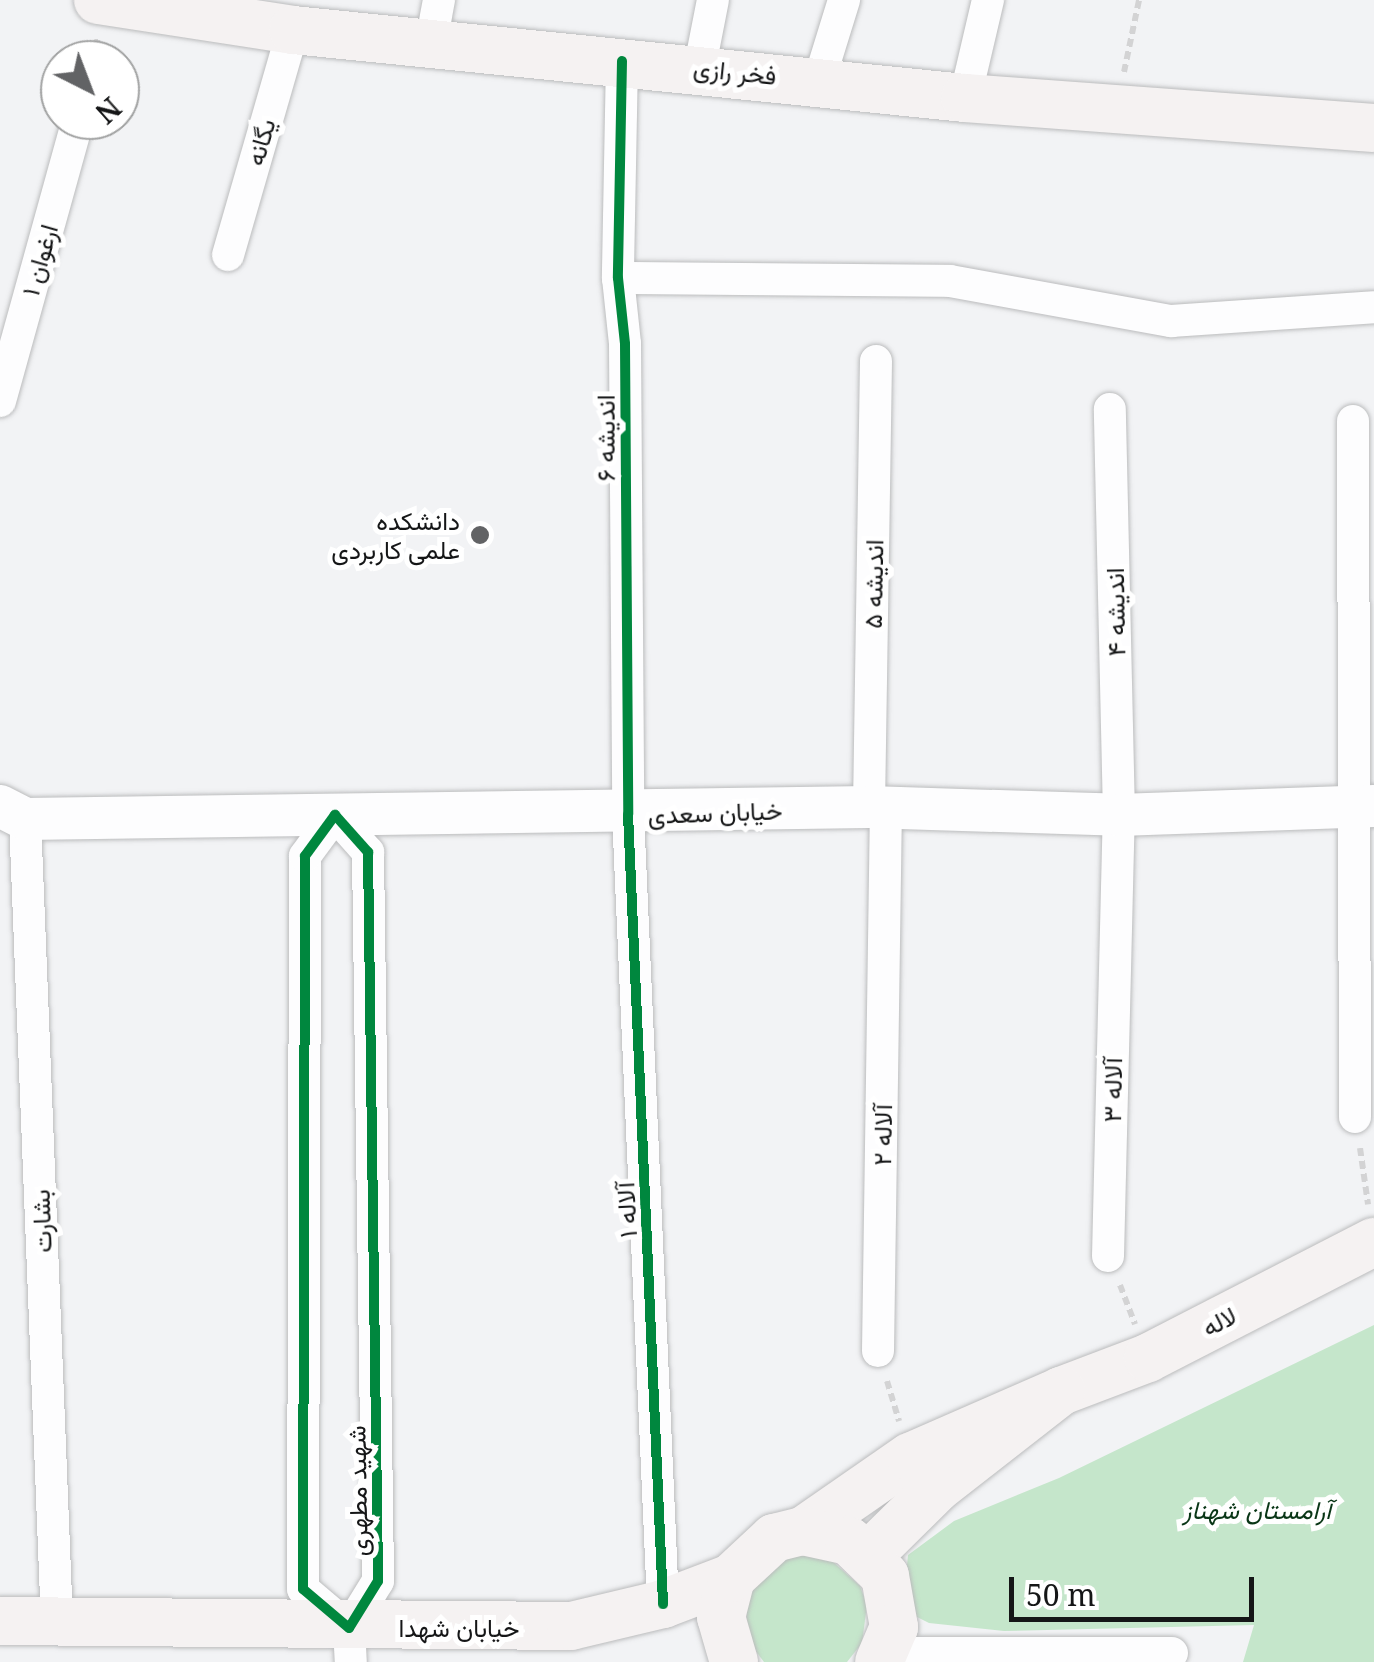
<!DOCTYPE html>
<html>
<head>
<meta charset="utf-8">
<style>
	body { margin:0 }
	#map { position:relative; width:1374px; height:1662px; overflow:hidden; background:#f2f3f5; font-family:"Noto Serif",Vazirmatn,serif }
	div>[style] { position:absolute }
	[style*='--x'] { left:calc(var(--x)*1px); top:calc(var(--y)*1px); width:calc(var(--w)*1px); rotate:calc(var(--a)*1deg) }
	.green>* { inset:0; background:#c5e6cb }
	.path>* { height:6px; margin-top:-3px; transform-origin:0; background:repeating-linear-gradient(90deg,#d3d3d4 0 8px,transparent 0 13px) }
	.roads { filter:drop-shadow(0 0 2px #bbbcbd) drop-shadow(0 0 2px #bbbcbd) }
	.minor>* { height:32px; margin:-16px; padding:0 16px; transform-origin:16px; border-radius:16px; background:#fdfdfe }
	.tertiary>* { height:42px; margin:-21px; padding:0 21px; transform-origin:21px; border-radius:21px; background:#fdfdfe }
	.secondary>* { height:48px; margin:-24px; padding:0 24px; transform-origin:24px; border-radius:24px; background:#f5f2f2 }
	.cycleway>* { height:10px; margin:-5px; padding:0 5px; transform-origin:5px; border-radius:5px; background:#00873e }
	.dots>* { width:28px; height:28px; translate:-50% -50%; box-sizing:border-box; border:5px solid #fff; border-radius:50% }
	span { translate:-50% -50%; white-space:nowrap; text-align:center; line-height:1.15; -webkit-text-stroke:10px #fff; paint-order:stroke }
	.street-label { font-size:25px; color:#151617 }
	.poi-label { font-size:25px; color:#151617 }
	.right { translate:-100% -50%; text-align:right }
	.park-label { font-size:25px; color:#093616; font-style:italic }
	.north { position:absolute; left:40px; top:40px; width:100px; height:100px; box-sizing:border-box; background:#fff; border:2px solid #a1a2a2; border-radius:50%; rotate:138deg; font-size:28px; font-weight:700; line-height:40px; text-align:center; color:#151617 }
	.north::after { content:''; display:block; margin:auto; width:35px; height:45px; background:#626365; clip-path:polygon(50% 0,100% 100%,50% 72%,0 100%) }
	.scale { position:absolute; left:1009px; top:1577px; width:245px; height:45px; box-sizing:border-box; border:5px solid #151617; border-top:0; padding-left:12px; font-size:30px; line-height:35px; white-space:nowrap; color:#151617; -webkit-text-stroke:8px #fff; paint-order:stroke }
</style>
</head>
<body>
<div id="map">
	<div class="green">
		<i style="clip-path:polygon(1374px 1325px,1374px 1662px,1243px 1662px,1254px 1625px,1004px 1631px,929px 1623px,911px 1614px,904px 1596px,908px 1555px,954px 1521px,1059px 1478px)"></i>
		<i style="clip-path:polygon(810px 1555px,830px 1559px,860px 1586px,867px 1605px,862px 1643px,847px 1662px,764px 1662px,748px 1641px,746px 1599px,755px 1581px,789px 1557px)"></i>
	</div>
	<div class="path">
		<i style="--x:93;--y:60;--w:24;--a:-78"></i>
		<i style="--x:1124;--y:72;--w:74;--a:-78.2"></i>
		<i style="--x:1360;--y:1148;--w:57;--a:81.9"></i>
		<i style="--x:1120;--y:1285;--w:42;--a:69"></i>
		<i style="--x:887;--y:1381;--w:42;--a:73.3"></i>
	</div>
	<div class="roads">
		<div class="minor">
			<i style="--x:431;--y:43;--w:44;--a:-79.5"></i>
			<i style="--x:622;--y:61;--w:217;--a:91.1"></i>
			<i style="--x:618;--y:278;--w:66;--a:83.9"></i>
			<i style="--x:625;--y:344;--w:470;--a:89.6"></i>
			<i style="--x:628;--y:814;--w:791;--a:87.46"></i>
			<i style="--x:700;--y:66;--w:67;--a:-78.9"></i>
			<i style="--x:819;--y:81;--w:85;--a:-72.8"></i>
			<i style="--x:965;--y:98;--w:101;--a:-76.8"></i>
			<i style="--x:228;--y:255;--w:234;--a:-73.9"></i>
			<i style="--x:618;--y:278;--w:332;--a:0.5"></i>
			<i style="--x:950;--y:281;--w:225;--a:10.3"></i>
			<i style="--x:1171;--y:321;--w:203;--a:-3.9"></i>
			<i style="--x:0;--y:401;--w:292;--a:-74.5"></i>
			<i style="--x:1353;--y:421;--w:696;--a:89.84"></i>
			<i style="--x:869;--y:807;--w:446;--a:-89.1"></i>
			<i style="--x:335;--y:815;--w:50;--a:48.3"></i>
			<i style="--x:368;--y:852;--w:729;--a:89.21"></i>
			<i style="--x:378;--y:1581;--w:55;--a:121.7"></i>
			<i style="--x:349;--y:1628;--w:60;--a:-139.7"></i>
			<i style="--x:303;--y:1589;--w:733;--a:-89.84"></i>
			<i style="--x:305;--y:856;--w:51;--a:-53.8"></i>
			<i style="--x:25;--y:819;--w:804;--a:87.72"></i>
			<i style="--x:1108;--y:1256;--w:441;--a:-88.6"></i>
			<i style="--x:1119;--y:815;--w:406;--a:-91.3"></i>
			<i style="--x:878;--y:1351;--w:543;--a:-89.16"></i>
			<i style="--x:349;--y:1628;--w:34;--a:87"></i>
			<i style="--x:887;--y:1653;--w:285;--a:0"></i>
		</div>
		<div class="tertiary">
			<i style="--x:0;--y:806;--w:28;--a:27"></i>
			<i style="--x:25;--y:819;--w:844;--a:-0.81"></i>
			<i style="--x:869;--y:807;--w:250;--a:1.8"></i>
			<i style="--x:1119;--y:815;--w:255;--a:-2"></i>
		</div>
		<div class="secondary">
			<i style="--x:98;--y:0;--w:197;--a:8.7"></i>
			<i style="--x:293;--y:30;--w:675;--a:5.78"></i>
			<i style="--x:965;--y:98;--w:410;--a:4.2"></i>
			<i style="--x:1061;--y:1391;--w:93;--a:-20.8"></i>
			<i style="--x:1148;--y:1358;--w:254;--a:-27.2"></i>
			<i style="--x:803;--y:1531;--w:130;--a:-34.7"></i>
			<i style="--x:910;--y:1457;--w:165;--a:-23.6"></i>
			<i style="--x:1061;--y:1391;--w:157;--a:142"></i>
			<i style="--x:937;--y:1488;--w:95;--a:135.4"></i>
			<i style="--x:0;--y:1621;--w:571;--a:0.5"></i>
			<i style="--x:571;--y:1626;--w:95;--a:-13.4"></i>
			<i style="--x:663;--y:1604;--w:73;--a:-20.9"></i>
			<i style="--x:734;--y:1662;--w:47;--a:-106.1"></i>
			<i style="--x:721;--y:1617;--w:40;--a:-75.6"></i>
			<i style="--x:731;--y:1578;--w:59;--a:-42.9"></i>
			<i style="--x:774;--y:1538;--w:30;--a:-14"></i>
			<i style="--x:803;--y:1531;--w:47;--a:12.3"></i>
			<i style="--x:849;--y:1541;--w:50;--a:44.2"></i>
			<i style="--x:885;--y:1576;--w:52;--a:80"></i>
			<i style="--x:894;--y:1627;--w:38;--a:113"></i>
		</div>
	</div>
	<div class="cycleway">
		<i style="--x:622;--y:61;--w:217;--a:91.1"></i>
		<i style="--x:618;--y:278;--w:66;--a:83.9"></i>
		<i style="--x:625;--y:344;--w:470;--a:89.6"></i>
		<i style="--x:628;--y:814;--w:791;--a:87.46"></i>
		<i style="--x:335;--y:815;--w:50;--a:48.3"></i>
		<i style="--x:368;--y:852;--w:729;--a:89.21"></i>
		<i style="--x:378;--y:1581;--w:55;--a:121.7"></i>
		<i style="--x:349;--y:1628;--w:60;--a:-139.7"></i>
		<i style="--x:303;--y:1589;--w:733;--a:-89.84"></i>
		<i style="--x:305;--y:856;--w:51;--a:-53.8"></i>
	</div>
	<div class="dots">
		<i style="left:480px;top:535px;background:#626365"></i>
	</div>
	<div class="street-label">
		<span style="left:735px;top:71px;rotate:6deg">فخر رازی</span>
		<span style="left:260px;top:142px;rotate:-74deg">یگانه</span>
		<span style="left:39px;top:260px;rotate:-74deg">ارغوان ۱</span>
		<span style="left:605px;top:438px;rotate:-90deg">اندیشه ۶</span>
		<span style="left:873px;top:584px;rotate:-89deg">اندیشه ۵</span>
		<span style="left:1115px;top:612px;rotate:-91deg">اندیشه ۴</span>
		<span style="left:715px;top:812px;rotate:-2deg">خیابان سعدی</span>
		<span style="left:1112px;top:1090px;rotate:-89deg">آلاله ۳</span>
		<span style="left:882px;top:1135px;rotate:-89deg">آلاله ۲</span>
		<span style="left:626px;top:1210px;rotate:-93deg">آلاله ۱</span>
		<span style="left:41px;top:1221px;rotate:-92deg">بشارت</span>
		<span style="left:1219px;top:1321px;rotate:-27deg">لاله</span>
		<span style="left:357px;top:1491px;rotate:-91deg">شهید مطهری</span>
		<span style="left:459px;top:1627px">خیابان شهدا</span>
	</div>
	<div class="poi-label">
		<span class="right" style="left:460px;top:535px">دانشکده<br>علمی کاربردی</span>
	</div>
	<div class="park-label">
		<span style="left:1257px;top:1509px">آرامستان شهناز</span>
	</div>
	<div class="north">N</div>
	<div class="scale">50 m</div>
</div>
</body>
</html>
